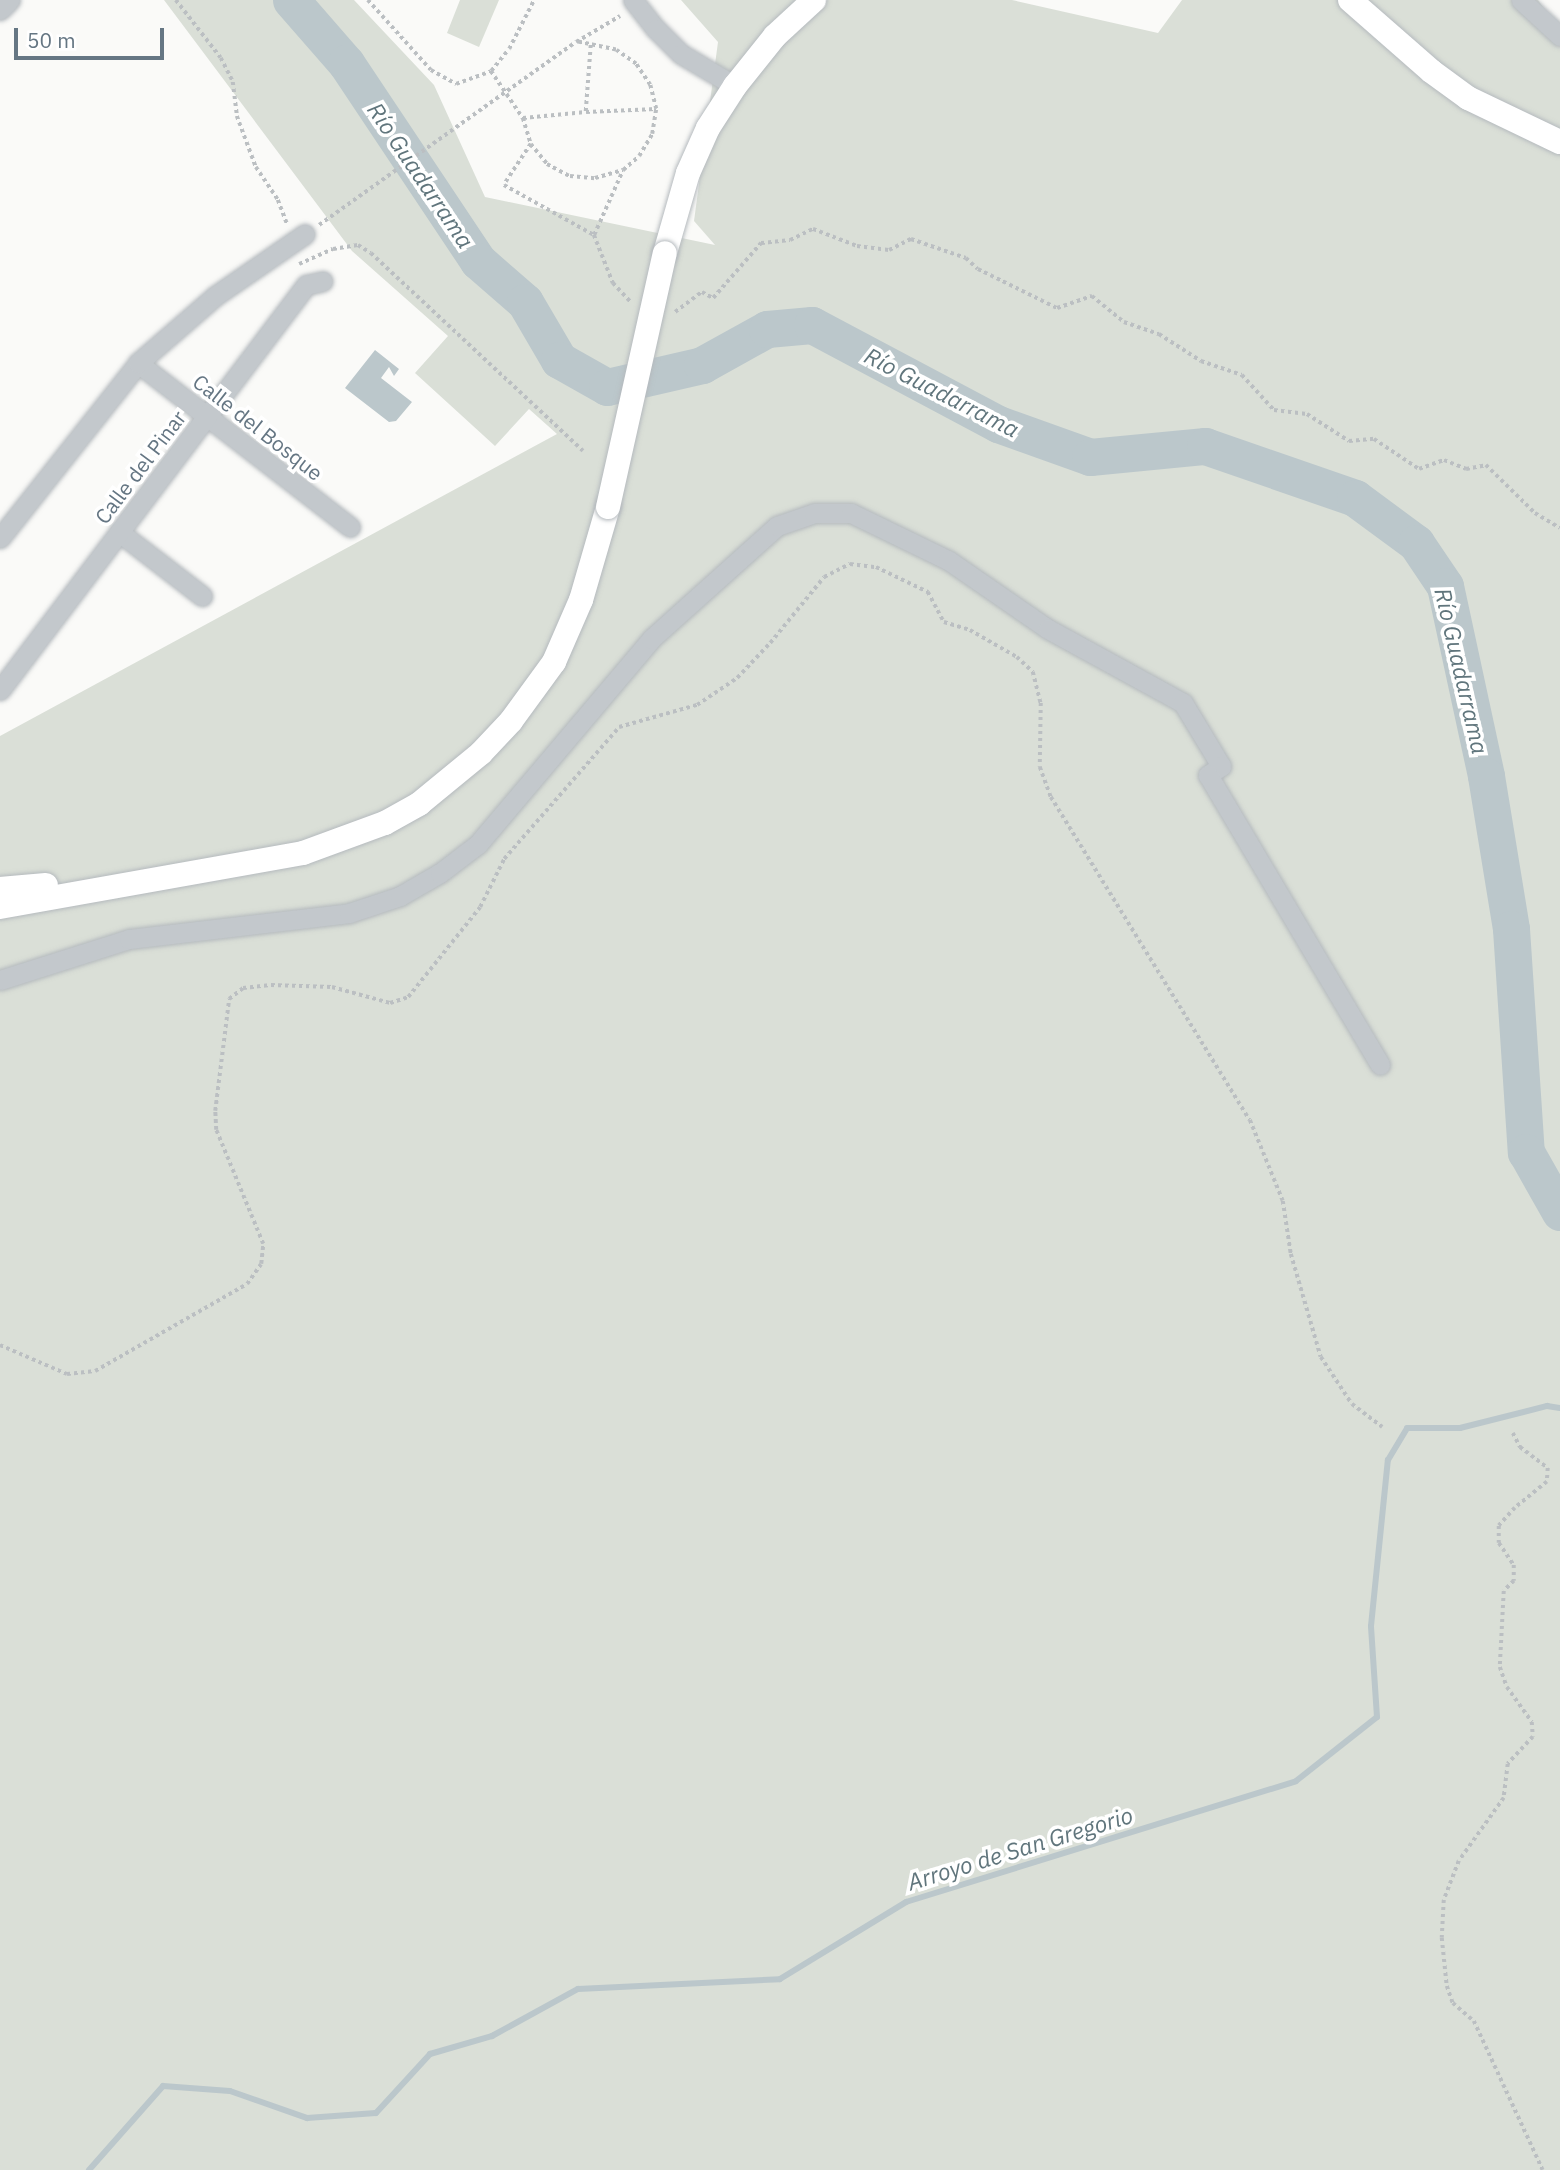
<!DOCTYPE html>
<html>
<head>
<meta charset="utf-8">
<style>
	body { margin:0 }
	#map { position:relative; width:1560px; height:2170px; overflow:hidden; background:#fafaf8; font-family:"IBM Plex Sans",sans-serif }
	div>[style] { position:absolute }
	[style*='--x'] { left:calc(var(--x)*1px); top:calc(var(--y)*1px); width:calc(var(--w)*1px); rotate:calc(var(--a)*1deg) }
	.green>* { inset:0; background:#dadfd7 }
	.water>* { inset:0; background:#bbc7cb }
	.stream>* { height:6px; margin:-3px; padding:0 3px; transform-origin:3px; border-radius:3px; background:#bbc7cb }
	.river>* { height:37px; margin:-18.5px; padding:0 18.5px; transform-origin:18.5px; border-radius:18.5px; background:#bbc7cb }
	.path>* { height:3.5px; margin-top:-1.75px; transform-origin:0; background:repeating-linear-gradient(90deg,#bbbfc2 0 3.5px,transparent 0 7px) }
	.roads { filter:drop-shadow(0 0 2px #b5babe) drop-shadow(0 0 2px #b5babe) }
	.minor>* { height:19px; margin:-9.5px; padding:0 9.5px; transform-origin:9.5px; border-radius:9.5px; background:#c3c8cc }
	.major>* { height:24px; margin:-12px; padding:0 12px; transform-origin:12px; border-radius:12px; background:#fff }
	.bridges { filter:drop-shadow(0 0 2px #b5babe) drop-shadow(0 0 2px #b5babe) }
	.major-bridge>* { height:24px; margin:-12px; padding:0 12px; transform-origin:12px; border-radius:12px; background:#fff }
	span { translate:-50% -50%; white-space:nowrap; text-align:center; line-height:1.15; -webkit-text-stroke:7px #fff; paint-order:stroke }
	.street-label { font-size:21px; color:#657683 }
	.water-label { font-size:23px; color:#60757c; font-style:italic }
	.scale { position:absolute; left:14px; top:28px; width:150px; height:32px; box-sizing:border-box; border:4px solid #657683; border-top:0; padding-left:9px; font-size:21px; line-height:24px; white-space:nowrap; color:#657683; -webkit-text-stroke:5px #fff; paint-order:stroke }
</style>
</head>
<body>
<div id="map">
	<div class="green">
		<i style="clip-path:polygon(164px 0,354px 0,434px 85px,485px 197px,715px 245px,694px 221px,718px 42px,681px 0,1012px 0,1158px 33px,1182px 0,1538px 0,1560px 32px,1560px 2170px,0 2170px,0 736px,557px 434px,529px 409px,495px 446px,415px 373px,448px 336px,352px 251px)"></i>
		<i style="clip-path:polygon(460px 0,499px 0,479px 47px,447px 33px)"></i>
	</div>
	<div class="water">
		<i style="clip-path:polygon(375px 350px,399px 369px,394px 376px,389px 367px,381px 378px,412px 402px,396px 421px,389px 422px,345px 388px)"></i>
	</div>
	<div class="stream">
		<i style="--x:89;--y:2170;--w:112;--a:-48.6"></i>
		<i style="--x:163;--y:2086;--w:67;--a:4.3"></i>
		<i style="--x:230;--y:2091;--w:82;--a:19.3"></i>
		<i style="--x:307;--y:2118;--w:69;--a:-4.1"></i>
		<i style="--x:376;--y:2113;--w:80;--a:-47.5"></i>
		<i style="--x:430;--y:2054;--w:65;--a:-16.2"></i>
		<i style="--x:492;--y:2036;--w:98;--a:-28.7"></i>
		<i style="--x:578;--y:1989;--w:202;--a:-2.8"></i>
		<i style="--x:780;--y:1979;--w:148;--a:-31.4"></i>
		<i style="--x:906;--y:1902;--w:408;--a:-17.2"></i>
		<i style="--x:1296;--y:1781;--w:103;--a:-38.3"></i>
		<i style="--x:1377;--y:1717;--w:91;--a:-93.8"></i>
		<i style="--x:1371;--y:1626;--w:167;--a:-84.2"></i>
		<i style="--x:1388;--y:1460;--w:37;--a:-59"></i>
		<i style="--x:1407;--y:1428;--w:53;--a:0"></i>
		<i style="--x:1460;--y:1428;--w:90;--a:-14.2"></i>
		<i style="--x:1547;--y:1406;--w:13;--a:9"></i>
	</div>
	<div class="river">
		<i style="--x:291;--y:0;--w:84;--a:48.9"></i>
		<i style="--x:346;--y:63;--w:238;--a:56.3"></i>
		<i style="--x:478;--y:261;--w:62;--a:41.1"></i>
		<i style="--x:525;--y:302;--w:67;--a:59.6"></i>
		<i style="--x:559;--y:360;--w:55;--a:29.4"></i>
		<i style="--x:607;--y:387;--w:98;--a:-13"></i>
		<i style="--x:702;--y:365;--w:74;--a:-29"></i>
		<i style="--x:767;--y:329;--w:45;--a:-5.1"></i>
		<i style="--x:812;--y:325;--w:211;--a:28"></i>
		<i style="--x:998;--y:424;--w:98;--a:19.7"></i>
		<i style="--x:1090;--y:457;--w:116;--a:-5.5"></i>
		<i style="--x:1205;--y:446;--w:159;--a:19.1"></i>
		<i style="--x:1355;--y:498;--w:76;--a:36.4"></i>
		<i style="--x:1416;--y:543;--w:52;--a:56"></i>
		<i style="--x:1445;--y:586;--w:194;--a:77.8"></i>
		<i style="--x:1486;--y:776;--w:155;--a:80.7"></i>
		<i style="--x:1511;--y:929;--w:224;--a:86.2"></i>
		<i style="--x:1526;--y:1152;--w:69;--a:60.5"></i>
	</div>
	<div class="path">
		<i style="--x:176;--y:0;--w:73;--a:52.2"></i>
		<i style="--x:221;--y:58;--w:27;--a:63"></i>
		<i style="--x:233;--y:82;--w:34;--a:83"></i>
		<i style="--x:237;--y:116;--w:54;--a:69.6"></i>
		<i style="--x:256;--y:167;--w:40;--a:56"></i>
		<i style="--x:278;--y:200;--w:25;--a:69"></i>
		<i style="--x:368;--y:0;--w:94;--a:48"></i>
		<i style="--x:431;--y:70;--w:29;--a:29"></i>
		<i style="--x:456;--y:84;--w:37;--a:-20"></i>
		<i style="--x:491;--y:71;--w:28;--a:-51"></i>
		<i style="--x:509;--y:49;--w:55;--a:-63"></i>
		<i style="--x:591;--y:45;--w:67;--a:94.3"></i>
		<i style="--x:586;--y:112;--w:70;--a:-2.5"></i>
		<i style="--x:491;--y:71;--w:57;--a:55.8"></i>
		<i style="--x:523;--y:118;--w:63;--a:-5.4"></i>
		<i style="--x:523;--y:118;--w:27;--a:73"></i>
		<i style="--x:531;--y:144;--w:26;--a:51"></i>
		<i style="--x:547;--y:164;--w:26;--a:28"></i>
		<i style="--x:570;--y:176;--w:25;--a:5"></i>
		<i style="--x:595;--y:178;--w:29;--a:-16"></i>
		<i style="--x:623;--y:170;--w:21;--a:-41"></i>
		<i style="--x:639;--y:156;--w:26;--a:-59"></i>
		<i style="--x:652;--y:134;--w:25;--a:-81"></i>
		<i style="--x:656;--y:109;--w:25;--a:-104"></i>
		<i style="--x:650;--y:85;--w:25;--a:-124"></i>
		<i style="--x:636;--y:64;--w:24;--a:-145"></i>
		<i style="--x:616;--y:50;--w:40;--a:-168"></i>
		<i style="--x:531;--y:144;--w:49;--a:123.4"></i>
		<i style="--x:504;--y:185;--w:103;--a:29.1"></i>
		<i style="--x:594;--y:235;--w:71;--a:-66"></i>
		<i style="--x:319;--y:225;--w:315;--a:-35.5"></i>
		<i style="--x:576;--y:42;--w:51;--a:-30.6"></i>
		<i style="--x:594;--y:235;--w:52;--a:68.4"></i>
		<i style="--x:613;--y:283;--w:26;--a:47"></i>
		<i style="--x:299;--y:264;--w:37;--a:-24"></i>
		<i style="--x:333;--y:249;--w:25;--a:-9"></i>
		<i style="--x:358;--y:245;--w:15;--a:32"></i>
		<i style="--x:371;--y:253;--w:290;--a:43"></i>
		<i style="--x:675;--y:312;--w:34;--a:-37"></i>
		<i style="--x:702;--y:292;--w:13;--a:29"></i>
		<i style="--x:713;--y:298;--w:73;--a:-48.9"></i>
		<i style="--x:761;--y:243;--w:29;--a:-6"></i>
		<i style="--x:790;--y:240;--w:25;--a:-26"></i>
		<i style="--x:813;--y:229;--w:47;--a:21.1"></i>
		<i style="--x:857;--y:246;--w:32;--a:7"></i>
		<i style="--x:889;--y:250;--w:25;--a:-27"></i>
		<i style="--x:911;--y:239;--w:58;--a:19.1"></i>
		<i style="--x:966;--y:258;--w:16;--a:43"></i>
		<i style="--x:978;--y:269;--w:88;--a:26.3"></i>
		<i style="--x:1057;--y:308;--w:37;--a:-19"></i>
		<i style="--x:1092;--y:296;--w:41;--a:39.1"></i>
		<i style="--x:1124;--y:322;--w:37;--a:19"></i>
		<i style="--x:1159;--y:334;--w:50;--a:32.7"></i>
		<i style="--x:1201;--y:361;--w:43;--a:18.9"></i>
		<i style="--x:1242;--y:375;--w:47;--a:47.6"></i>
		<i style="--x:1274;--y:410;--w:33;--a:7"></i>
		<i style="--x:1307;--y:414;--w:50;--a:32.7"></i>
		<i style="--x:1349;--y:441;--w:25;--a:-5"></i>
		<i style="--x:1374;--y:439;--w:54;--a:33.7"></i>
		<i style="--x:1419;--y:469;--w:27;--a:-20"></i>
		<i style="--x:1444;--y:460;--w:24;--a:22"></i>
		<i style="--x:1466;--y:469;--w:20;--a:-11"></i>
		<i style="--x:1486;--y:465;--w:69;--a:44.4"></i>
		<i style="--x:1535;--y:513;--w:29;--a:31"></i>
		<i style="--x:0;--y:1345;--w:73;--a:23.4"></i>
		<i style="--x:67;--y:1374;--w:28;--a:-6"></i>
		<i style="--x:95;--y:1371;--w:175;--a:-29.8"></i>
		<i style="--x:247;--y:1284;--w:24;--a:-55"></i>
		<i style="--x:261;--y:1264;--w:20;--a:-84"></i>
		<i style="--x:263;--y:1244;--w:123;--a:-112.4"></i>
		<i style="--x:216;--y:1130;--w:19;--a:-93"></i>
		<i style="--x:215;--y:1111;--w:113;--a:-82.9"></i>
		<i style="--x:229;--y:999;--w:18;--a:-38"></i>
		<i style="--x:243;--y:988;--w:28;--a:-6"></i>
		<i style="--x:271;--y:985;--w:61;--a:1.9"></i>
		<i style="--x:332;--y:987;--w:60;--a:15.4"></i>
		<i style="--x:390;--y:1003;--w:19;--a:-18"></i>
		<i style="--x:408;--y:997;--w:115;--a:-51.3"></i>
		<i style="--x:480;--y:907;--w:54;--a:-63.4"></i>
		<i style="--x:504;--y:859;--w:175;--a:-48.9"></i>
		<i style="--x:619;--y:727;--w:81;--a:-15.8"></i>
		<i style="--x:697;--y:705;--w:48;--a:-34"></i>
		<i style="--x:737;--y:678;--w:48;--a:-46.7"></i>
		<i style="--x:770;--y:643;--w:85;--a:-50.7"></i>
		<i style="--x:824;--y:577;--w:29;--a:-27"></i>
		<i style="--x:850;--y:564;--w:26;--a:7"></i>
		<i style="--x:876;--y:567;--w:58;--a:25.7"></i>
		<i style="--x:928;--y:592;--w:34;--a:62"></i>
		<i style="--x:944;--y:622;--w:27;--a:17"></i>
		<i style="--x:970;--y:630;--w:54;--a:29.9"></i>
		<i style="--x:1017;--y:657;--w:22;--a:43"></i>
		<i style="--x:1033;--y:672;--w:32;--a:76"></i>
		<i style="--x:1041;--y:703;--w:64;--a:90.9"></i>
		<i style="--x:1040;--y:767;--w:32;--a:70"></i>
		<i style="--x:1051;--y:797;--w:379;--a:58.4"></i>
		<i style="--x:1250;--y:1120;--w:87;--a:67.8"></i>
		<i style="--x:1283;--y:1201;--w:54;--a:81.4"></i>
		<i style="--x:1291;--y:1254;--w:107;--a:73.8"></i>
		<i style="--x:1321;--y:1357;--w:56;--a:56.6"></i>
		<i style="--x:1352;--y:1404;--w:38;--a:37"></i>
		<i style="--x:1513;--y:1433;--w:16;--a:63"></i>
		<i style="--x:1520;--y:1447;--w:35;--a:37"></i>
		<i style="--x:1548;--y:1468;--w:14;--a:94"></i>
		<i style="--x:1547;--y:1482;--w:41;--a:140.9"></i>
		<i style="--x:1515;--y:1508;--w:24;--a:132"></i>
		<i style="--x:1499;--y:1526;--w:17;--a:90"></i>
		<i style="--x:1499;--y:1543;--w:27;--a:56"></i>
		<i style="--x:1514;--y:1565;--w:16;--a:90"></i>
		<i style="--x:1514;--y:1581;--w:14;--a:135"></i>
		<i style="--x:1504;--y:1591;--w:76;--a:93"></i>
		<i style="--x:1500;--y:1667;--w:21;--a:71"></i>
		<i style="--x:1507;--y:1687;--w:43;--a:54.5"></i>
		<i style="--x:1532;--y:1722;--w:15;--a:86"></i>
		<i style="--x:1533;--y:1737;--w:37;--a:133"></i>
		<i style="--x:1508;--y:1764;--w:34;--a:97"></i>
		<i style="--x:1504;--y:1798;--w:77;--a:125.5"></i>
		<i style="--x:1459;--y:1861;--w:42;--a:111"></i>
		<i style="--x:1444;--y:1900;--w:38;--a:93"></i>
		<i style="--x:1442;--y:1938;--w:48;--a:84.1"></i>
		<i style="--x:1447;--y:1986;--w:18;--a:71"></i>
		<i style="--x:1453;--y:2003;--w:28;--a:41"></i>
		<i style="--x:1474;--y:2021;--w:164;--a:65.2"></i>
	</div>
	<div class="roads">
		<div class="minor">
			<i style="--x:633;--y:0;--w:37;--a:52"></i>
			<i style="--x:656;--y:29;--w:35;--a:45"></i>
			<i style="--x:681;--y:54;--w:63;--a:30.7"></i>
			<i style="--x:1521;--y:0;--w:53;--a:42.7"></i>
			<i style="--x:0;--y:10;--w:14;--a:-45"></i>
			<i style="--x:138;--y:363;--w:268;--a:37.7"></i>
			<i style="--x:119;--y:532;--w:105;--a:37.6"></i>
			<i style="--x:0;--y:538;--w:223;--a:-51.7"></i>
			<i style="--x:138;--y:363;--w:102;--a:-41"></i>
			<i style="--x:215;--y:296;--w:109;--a:-34.6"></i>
			<i style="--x:0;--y:690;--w:508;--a:-52.93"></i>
			<i style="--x:306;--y:285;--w:17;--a:-13"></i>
			<i style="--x:0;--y:980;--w:135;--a:-17.6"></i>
			<i style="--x:129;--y:939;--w:222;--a:-6.7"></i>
			<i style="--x:349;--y:913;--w:54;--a:-18.4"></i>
			<i style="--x:400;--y:896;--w:46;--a:-29.9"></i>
			<i style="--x:440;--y:873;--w:48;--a:-37.3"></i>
			<i style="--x:478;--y:844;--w:268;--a:-49.8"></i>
			<i style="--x:651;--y:639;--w:169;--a:-41.9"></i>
			<i style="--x:777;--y:526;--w:39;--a:-19"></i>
			<i style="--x:814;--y:513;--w:37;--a:0"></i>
			<i style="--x:851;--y:513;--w:108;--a:25.9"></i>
			<i style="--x:948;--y:560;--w:121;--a:34.6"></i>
			<i style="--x:1048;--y:629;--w:154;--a:28.7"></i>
			<i style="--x:1183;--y:703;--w:74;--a:58.9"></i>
			<i style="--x:1221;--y:766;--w:16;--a:145"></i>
			<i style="--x:1208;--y:775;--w:337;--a:59.3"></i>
		</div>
		<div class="major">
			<i style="--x:1350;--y:0;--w:108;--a:41.2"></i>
			<i style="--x:1431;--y:71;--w:46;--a:36.1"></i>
			<i style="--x:1468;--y:98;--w:102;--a:25.6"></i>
			<i style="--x:665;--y:253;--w:83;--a:-74"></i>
			<i style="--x:688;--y:173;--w:49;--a:-66"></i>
			<i style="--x:708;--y:128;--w:50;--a:-57.3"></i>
			<i style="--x:735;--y:86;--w:64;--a:-51.3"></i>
			<i style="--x:775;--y:36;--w:53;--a:-42.7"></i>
			<i style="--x:0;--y:889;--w:46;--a:-5"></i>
			<i style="--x:0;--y:907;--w:308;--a:-10.1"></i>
			<i style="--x:303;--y:853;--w:87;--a:-20.1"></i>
			<i style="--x:385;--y:823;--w:39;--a:-29"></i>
			<i style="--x:419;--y:804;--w:80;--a:-39.4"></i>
			<i style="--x:481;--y:753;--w:44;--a:-46.8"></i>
			<i style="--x:511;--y:721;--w:73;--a:-53.9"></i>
			<i style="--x:554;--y:662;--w:68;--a:-66.5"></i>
			<i style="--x:581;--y:600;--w:97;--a:-73.8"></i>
		</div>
	</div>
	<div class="bridges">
		<div class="major-bridge">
			<i style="--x:608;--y:507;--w:260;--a:-77.4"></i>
		</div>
	</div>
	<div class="street-label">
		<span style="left:258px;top:427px;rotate:38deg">Calle del Bosque</span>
		<span style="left:140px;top:467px;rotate:-53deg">Calle del Pinar</span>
	</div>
	<div class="water-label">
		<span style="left:421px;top:175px;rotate:56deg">Río Guadarrama</span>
		<span style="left:942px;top:392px;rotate:27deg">Río Guadarrama</span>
		<span style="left:1462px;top:671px;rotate:77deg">Río Guadarrama</span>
		<span style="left:1020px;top:1848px;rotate:-17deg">Arroyo de San Gregorio</span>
	</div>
	<div class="scale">50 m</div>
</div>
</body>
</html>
